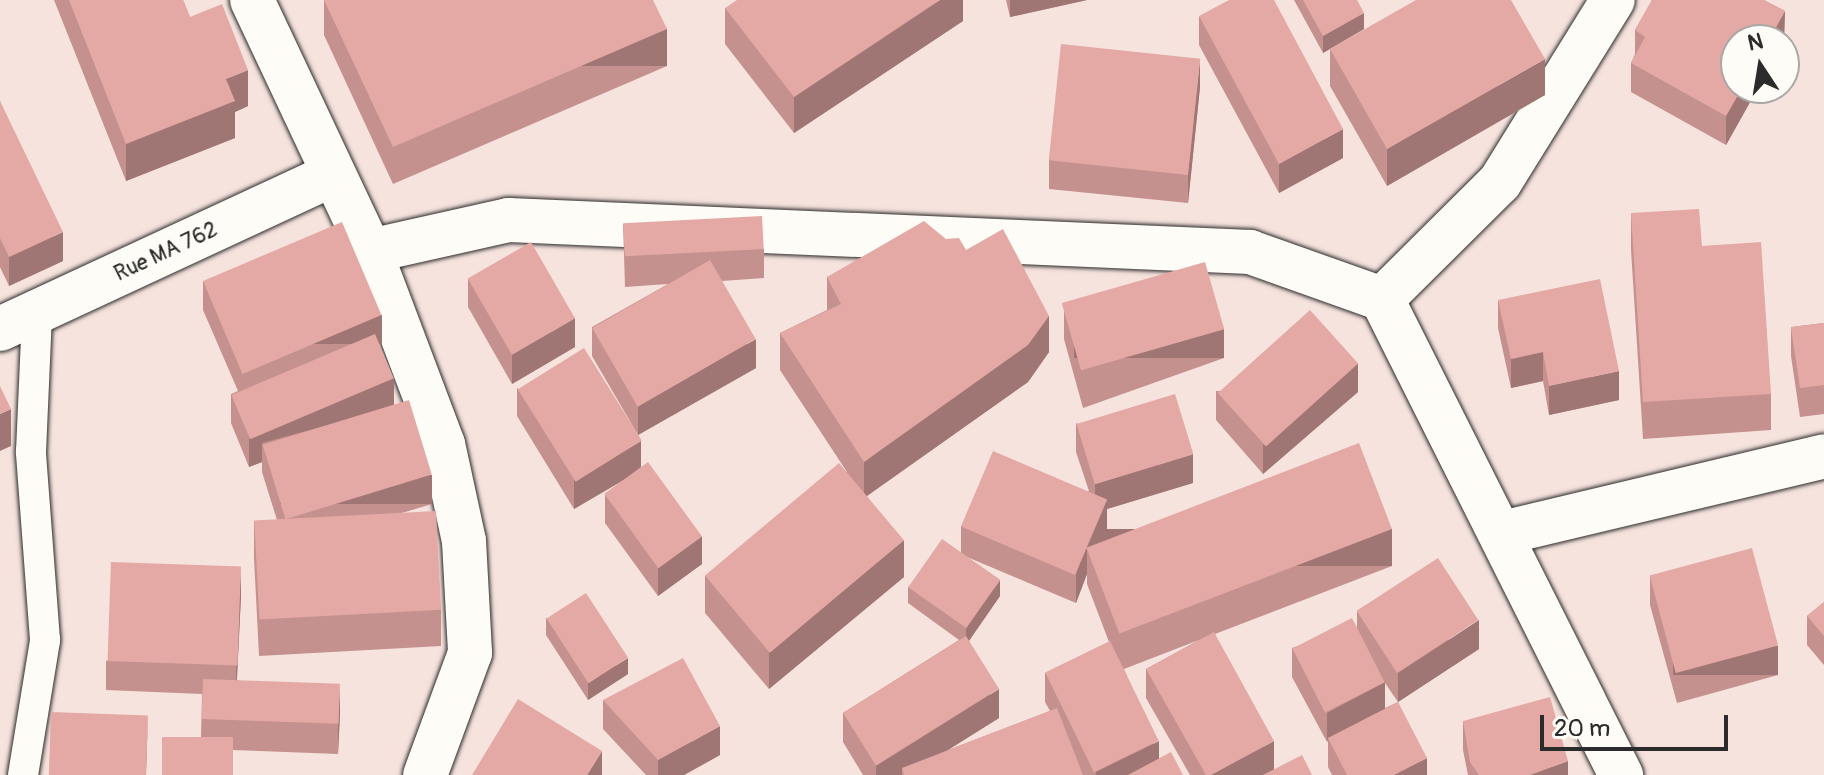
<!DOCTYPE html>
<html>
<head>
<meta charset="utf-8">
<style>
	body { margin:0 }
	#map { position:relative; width:1824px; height:775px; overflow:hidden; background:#f6e3de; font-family:Pangolin,sans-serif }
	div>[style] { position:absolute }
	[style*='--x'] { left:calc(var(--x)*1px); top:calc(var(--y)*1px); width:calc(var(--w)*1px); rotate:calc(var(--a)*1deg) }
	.roads { filter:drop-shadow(0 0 2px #2b2b2b) drop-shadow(0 0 2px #2b2b2b) }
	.lane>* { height:30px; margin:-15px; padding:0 15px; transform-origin:15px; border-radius:15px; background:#fdfcf7 }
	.street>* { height:44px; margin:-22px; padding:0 22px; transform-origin:22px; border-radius:22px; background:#fdfcf7 }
	.wall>* { inset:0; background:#c4918e }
	.shaded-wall>* { inset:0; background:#a07674; transform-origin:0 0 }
	.building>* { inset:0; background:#e4a9a5; transform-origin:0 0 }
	span { translate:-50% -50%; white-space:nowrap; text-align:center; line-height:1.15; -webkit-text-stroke:7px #fdfcf7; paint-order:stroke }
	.street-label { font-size:22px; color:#2b2b2b }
	.north { position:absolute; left:1720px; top:24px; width:80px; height:80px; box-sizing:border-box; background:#fdfcf7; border:2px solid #a9a8a5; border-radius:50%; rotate:348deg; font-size:22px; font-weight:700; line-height:32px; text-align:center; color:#2b2b2b }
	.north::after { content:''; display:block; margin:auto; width:28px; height:36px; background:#2b2b2b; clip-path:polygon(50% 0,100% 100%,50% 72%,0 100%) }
	.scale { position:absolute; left:1540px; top:715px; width:188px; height:36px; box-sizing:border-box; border:4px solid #2b2b2b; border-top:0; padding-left:10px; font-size:24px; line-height:28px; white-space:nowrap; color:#2b2b2b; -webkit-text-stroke:6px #fdfcf7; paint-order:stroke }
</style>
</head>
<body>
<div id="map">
	<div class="roads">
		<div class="lane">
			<i style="--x:23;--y:775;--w:137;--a:-80.7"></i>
			<i style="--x:45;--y:640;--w:189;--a:-94.3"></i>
			<i style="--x:31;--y:452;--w:140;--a:-87.5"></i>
		</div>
		<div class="street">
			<i style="--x:252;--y:0;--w:277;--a:64.8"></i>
			<i style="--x:370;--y:251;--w:206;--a:69.3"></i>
			<i style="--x:443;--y:444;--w:99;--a:77.8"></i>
			<i style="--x:464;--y:541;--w:112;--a:86.9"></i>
			<i style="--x:470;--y:653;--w:130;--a:110.2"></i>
			<i style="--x:370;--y:251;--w:142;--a:-12.6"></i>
			<i style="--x:509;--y:220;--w:742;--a:2.47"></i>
			<i style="--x:1250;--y:252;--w:140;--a:19.6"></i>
			<i style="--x:1382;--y:299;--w:533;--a:63.34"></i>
			<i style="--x:1382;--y:299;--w:166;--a:-44.8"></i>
			<i style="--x:1500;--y:182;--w:214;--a:-58.2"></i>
			<i style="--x:0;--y:329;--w:366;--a:-24.9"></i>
			<i style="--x:1502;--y:533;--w:331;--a:-13.4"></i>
		</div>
	</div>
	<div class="wall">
		<i style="clip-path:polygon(54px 0,183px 0,190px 17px,248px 106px,235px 112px,235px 138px,126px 181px)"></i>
		<i style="clip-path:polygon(324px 0,667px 66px,393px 184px,324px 35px)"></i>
		<i style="clip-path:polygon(963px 0,963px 21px,794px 133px,725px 44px,725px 8px)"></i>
		<i style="clip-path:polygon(1006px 0,1087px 0,1010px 17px)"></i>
		<i style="clip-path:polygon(1294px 0,1357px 0,1364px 29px,1323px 53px)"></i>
		<i style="clip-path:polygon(1652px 0,1764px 0,1785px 11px,1784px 41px,1784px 40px,1736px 40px,1736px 88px,1758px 88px,1726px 145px,1631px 92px,1631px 63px,1635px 54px,1635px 30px)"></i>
		<i style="clip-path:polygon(1199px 16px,1343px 158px,1279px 193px,1199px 45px)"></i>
		<i style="clip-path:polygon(1330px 49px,1545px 95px,1387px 186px,1330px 86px)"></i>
		<i style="clip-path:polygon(1200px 87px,1188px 203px,1049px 189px,1049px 160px)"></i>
		<i style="clip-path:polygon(0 101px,63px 261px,9px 286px,0 267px)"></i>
		<i style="clip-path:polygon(1631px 213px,1702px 246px,1771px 394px,1771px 430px,1643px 439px,1631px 250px)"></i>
		<i style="clip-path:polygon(623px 224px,764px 249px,764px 278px,722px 281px,756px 368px,638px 435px,592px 356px,592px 327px,668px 284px,625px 287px)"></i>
		<i style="clip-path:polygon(946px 239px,966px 250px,1049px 352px,1028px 382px,867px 496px,904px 577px,769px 689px,705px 613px,705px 576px,847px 472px,780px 370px,780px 333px,827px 310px,827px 277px)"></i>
		<i style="clip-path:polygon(468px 278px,575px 347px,512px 384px,468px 307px)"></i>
		<i style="clip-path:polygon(203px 281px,382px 344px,380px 344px,394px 404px,432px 504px,402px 513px,441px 610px,441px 646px,259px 656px,254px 558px,254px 521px,277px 520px,262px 472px,262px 462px,249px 467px,231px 423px,231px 394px,238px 391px,203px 310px)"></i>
		<i style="clip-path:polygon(1498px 300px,1619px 400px,1549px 415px,1543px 381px,1511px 388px,1498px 328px)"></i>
		<i style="clip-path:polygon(1064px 310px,1224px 358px,1083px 408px,1064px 339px)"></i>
		<i style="clip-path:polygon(1824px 323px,1824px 414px,1800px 417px,1791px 356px,1791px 327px)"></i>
		<i style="clip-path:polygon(517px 388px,641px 468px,702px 564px,658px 596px,605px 523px,605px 494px,628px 477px,574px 509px,517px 416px)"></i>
		<i style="clip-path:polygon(1216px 391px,1358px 392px,1263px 474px,1216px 420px)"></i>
		<i style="clip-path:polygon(evenodd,1076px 423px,1193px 483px,1107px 509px,1107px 528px,1101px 542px,1392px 566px,1215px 634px,1274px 769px,1312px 775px,1190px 775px,1146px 698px,1146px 669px,1199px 640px,1124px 669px,1159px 758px,1183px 775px,863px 775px,843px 742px,843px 713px,959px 640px,908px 603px,908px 587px,961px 553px,961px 526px,1089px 491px,1076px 452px,1076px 423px,967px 557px,1076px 603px,1087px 574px,1087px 584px,1109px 642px,1045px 673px,1045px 702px,1050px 711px,948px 750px,999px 718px,969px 641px,1000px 596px,967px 557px)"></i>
		<i style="clip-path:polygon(1650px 576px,1778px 675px,1677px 703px,1650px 605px)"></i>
		<i style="clip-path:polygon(241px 596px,237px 680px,340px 713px,338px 754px,233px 750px,201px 737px,202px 694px,106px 690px,106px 661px)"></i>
		<i style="clip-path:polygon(1824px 602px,1824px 665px,1807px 645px,1807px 616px)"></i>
		<i style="clip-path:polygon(evenodd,1357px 611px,1479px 649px,1398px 702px,1427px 775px,1332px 775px,1328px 767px,1328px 741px,1327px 742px,1292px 677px,1292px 648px,1357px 627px,1357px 611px,1385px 683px,1398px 702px,1385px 708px,1385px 683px)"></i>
		<i style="clip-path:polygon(546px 618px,628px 674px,588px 700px,546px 635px)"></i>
		<i style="clip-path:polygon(603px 700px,720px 755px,684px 775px,646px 775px,603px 729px)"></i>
		<i style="clip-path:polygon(1463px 721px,1568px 775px,1468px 775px,1463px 750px)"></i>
	</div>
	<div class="shaded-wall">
		<i style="clip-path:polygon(940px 0,963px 0,963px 21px,794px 133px,794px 97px)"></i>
		<i style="clip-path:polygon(1010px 0,1087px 0,1010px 17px)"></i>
		<i style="clip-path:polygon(1785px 11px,1784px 41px,1784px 40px,1769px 40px)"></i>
		<i style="clip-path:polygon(1364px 13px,1364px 29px,1323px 53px,1323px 36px)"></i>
		<i style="left:667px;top:29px;width:37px;height:298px;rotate:90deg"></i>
		<i style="clip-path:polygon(1200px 58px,1200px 87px,1188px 203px,1188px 174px)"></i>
		<i style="clip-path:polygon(1545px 59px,1545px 95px,1387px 186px,1387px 149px)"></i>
		<i style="clip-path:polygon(248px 70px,248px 106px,235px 112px,235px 138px,126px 181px,126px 144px,226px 79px)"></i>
		<i style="clip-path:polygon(1742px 88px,1758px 88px,1726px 145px,1726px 116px)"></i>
		<i style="clip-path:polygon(1343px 129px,1343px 158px,1279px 193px,1279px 164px)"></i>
		<i style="clip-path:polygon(63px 232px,63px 261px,9px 286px,9px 257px)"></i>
		<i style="left:382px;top:315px;width:29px;height:151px;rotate:90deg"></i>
		<i style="clip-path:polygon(1049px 316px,1049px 352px,1028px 382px,864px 498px,864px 462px)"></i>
		<i style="clip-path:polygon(575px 318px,575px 347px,512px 384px,512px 355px)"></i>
		<i style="left:1224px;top:329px;width:29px;height:150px;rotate:90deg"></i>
		<i style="clip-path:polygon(756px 339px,756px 368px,638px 435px,638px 406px)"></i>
		<i style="clip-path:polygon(1543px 352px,1543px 381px,1511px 388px,1511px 359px)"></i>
		<i style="clip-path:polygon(1358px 363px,1358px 392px,1263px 474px,1263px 445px)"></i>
		<i style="clip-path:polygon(1619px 371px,1619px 400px,1549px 415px,1549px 386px)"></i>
		<i style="clip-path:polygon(394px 378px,394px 407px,262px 443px,262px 462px,249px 467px,249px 438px)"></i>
		<i style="clip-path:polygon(11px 409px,11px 446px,0 451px,0 414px)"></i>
		<i style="clip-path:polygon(641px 441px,641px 470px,574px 509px,574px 480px)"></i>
		<i style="clip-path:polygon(1193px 454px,1193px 483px,1107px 509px,1107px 528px,1093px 562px,1087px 548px,1087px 574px,1076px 603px,1076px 574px,1095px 513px,1095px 484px)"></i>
		<i style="left:432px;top:475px;width:29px;height:152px;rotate:90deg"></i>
		<i style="left:1392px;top:529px;width:37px;height:292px;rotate:90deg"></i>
		<i style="clip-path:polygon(702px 536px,702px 564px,658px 596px,658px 567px)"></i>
		<i style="clip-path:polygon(904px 540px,904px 577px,769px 689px,769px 652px)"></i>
		<i style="clip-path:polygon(241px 567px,241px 596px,236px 695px,236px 666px)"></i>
		<i style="clip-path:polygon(1000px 580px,1000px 596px,966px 645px,966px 628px)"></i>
		<i style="clip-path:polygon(1479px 620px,1479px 649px,1398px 702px,1398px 673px)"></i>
		<i style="left:1778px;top:646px;width:29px;height:105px;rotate:90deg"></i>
		<i style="clip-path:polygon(628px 658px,628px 674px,588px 700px,588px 683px)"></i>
		<i style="clip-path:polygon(1385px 682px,1385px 711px,1328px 738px,1327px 742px,1327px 713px)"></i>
		<i style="clip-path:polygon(340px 684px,340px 713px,338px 754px,338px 725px)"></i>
		<i style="clip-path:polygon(999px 689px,999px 718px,908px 775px,902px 768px,902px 775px,876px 775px,876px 766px)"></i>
		<i style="clip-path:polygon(148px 716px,146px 775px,145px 775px)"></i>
		<i style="clip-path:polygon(720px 726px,720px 755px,684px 775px,658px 775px,658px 760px)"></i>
		<i style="clip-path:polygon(1159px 741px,1159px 770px,1149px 775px,1096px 775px,1096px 772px)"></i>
		<i style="clip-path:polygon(1274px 741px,1274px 770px,1265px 775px,1211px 775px)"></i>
		<i style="clip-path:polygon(602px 751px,602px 775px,587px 775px)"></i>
		<i style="clip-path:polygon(1427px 758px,1427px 775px,1394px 775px)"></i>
		<i style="clip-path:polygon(1568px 761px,1568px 775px,1530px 775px)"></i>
	</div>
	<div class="building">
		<i style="clip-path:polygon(69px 0,183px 0,190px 17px,222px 4px,248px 70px,226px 79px,235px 101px,126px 144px)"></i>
		<i style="clip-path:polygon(324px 0,653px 0,667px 29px,393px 147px)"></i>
		<i style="clip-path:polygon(737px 0,940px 0,794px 97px,725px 8px)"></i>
		<i style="clip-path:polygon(1229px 0,1274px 0,1343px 129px,1279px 164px,1199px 16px)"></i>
		<i style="clip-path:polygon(1303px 0,1357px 0,1364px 13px,1323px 36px)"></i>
		<i style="clip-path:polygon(1416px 0,1511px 0,1545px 59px,1387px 149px,1330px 49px)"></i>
		<i style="clip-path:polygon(1652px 0,1764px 0,1785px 11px,1769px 40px,1736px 40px,1736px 88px,1742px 88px,1726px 116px,1631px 63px,1645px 37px,1635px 30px)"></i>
		<i style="left:1061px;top:44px;width:140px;height:117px;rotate:6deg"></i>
		<i style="clip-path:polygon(0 101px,63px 232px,9px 257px,0 238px)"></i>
		<i style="clip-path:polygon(1699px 209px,1702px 246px,1761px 242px,1771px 394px,1643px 402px,1631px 213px)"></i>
		<i style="left:762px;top:216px;width:33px;height:139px;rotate:87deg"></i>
		<i style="clip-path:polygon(924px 221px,946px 239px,959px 238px,966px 250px,1003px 229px,1049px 316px,1028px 345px,864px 462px,780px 333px,841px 304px,827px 277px)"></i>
		<i style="left:342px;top:222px;width:101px;height:151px;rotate:67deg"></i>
		<i style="left:531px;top:242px;width:88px;height:73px;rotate:60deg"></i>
		<i style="left:710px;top:260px;width:91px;height:136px;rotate:60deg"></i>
		<i style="left:1205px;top:262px;width:70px;height:149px;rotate:74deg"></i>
		<i style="clip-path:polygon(1600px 279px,1619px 371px,1549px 386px,1543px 352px,1511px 359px,1498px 300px)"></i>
		<i style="left:1310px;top:310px;width:72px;height:124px;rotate:48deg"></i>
		<i style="clip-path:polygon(1824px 323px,1824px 385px,1800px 388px,1791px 327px)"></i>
		<i style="left:375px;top:334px;width:48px;height:156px;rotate:67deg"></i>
		<i style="left:584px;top:348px;width:109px;height:78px;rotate:58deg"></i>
		<i style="clip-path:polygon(0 386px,11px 409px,0 414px)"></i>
		<i style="left:1175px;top:394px;width:63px;height:103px;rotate:73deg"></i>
		<i style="left:409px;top:400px;width:78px;height:153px;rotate:73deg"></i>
		<i style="left:1359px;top:443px;width:92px;height:292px;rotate:69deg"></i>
		<i style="left:993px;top:451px;width:124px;height:82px;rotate:23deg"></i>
		<i style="left:648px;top:462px;width:92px;height:54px;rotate:54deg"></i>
		<i style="left:839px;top:463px;width:101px;height:175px;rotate:50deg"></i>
		<i style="left:436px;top:511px;width:99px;height:182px;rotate:87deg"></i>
		<i style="left:942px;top:539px;width:71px;height:59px;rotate:35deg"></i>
		<i style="left:1752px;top:548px;width:101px;height:106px;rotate:75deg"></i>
		<i style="left:1438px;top:558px;width:74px;height:97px;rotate:57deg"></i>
		<i style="left:111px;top:562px;width:130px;height:99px;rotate:2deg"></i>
		<i style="left:586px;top:593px;width:77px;height:47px;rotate:57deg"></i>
		<i style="clip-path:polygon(1824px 602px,1824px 636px,1807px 616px)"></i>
		<i style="left:1352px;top:618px;width:72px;height:67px;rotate:63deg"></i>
		<i style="clip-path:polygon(1214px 632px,1274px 741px,1211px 775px,1206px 775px,1146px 669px)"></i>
		<i style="left:966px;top:636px;width:62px;height:145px;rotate:58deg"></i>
		<i style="left:1110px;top:641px;width:111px;height:72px;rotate:64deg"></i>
		<i style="clip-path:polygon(683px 658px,720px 726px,658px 760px,603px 700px)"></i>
		<i style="left:203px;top:679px;width:137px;height:40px;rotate:2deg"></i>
		<i style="clip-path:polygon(1550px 697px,1568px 761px,1530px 775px,1479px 775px,1470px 762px,1463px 721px)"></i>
		<i style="clip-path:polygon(518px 699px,602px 751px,587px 775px,472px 775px)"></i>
		<i style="clip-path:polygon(1398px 702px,1427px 758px,1394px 775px,1347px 775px,1328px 738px)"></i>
		<i style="clip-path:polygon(1057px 708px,1083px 775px,904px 775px,902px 768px)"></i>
		<i style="left:51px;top:712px;width:97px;height:63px;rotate:2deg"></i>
		<i style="left:162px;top:737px;width:71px;height:38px"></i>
		<i style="clip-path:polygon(1171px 752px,1183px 775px,1128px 775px)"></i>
		<i style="clip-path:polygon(1302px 755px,1312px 775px,1263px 775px)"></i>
	</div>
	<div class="street-label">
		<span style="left:166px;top:252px;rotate:-25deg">Rue MA 762</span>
	</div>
	<div class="north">N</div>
	<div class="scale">20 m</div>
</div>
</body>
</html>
